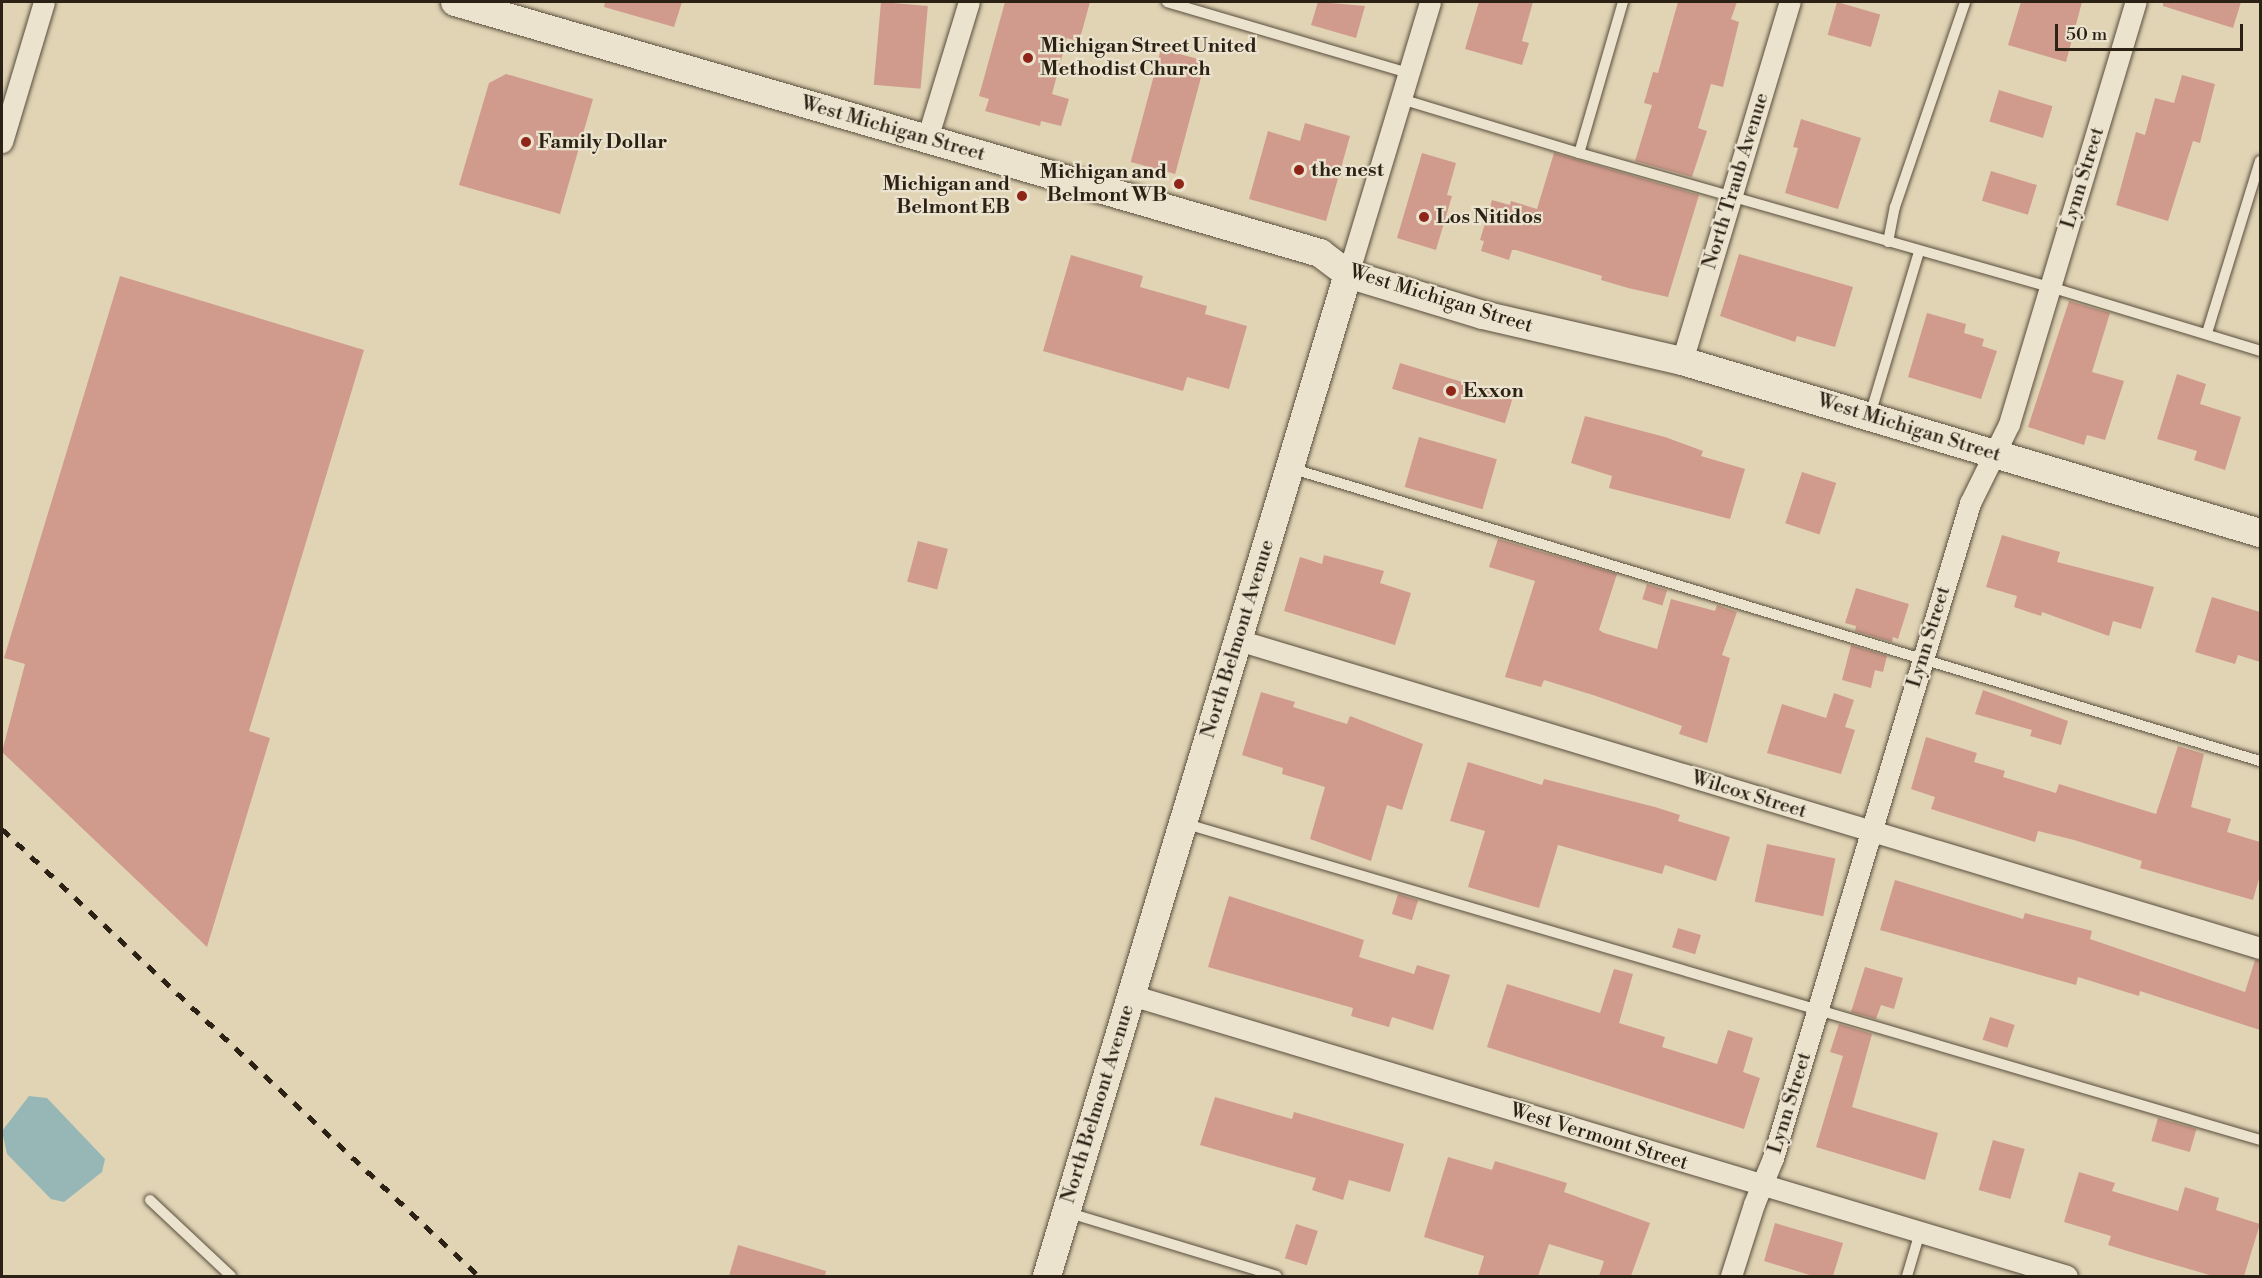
<!DOCTYPE html>
<html>
<head>
<meta charset="utf-8">
<style>
	body { margin:0 }
	#map { position:relative; width:2262px; height:1278px; overflow:hidden; background:#e1d4b5; font-family:"Libre Bodoni",serif }
	div>[style] { position:absolute }
	[style*='--x'] { left:calc(var(--x)*1px); top:calc(var(--y)*1px); width:calc(var(--w)*1px); rotate:calc(var(--a)*1deg) }
	.water>* { inset:0; background:#97b7b6 }
	.building>* { inset:0; background:#d09b8c; transform-origin:0 0 }
	.roads { filter:drop-shadow(0 0 2px #594e3d) drop-shadow(0 0 2px #594e3d) }
	.lane>* { height:10px; margin:-5px; padding:0 5px; transform-origin:5px; border-radius:5px; background:#ece3cf }
	.street>* { height:21px; margin:-10.5px; padding:0 10.5px; transform-origin:10.5px; border-radius:10.5px; background:#ece3cf }
	.secondary>* { height:28px; margin:-14px; padding:0 14px; transform-origin:14px; border-radius:14px; background:#ece3cf }
	.rail>* { height:4.5px; margin-top:-2.25px; transform-origin:0; background:repeating-linear-gradient(90deg,#2c2115 0 10px,transparent 0 20px) }
	.dots>* { width:16px; height:16px; translate:-50% -50%; box-sizing:border-box; border:3px solid #ece3cf; border-radius:50% }
	span { translate:-50% -50%; white-space:nowrap; text-align:center; line-height:1.15; -webkit-text-stroke:4.5px #ece3cf; paint-order:stroke }
	.poi-label { font-size:20px; color:#2c2115; font-weight:700 }
	.left { translate:0 -50%; text-align:left }
	.right { translate:-100% -50%; text-align:right }
	.street-label { font-size:20px; color:#2c2115 }
	.frame { position:absolute; inset:0; border:3px solid #2c2115; pointer-events:none }
	.scale { position:absolute; left:2055px; top:24px; width:188px; height:27px; box-sizing:border-box; border:3px solid #2c2115; border-top:0; padding-left:8px; font-size:18px; line-height:21px; white-space:nowrap; color:#2c2115; -webkit-text-stroke:4px #ece3cf; paint-order:stroke }
</style>
</head>
<body>
<div id="map">
	<div class="water">
		<i style="clip-path:polygon(29px 1096px,47px 1098px,105px 1159px,102px 1172px,64px 1202px,51px 1199px,7px 1154px,2px 1131px)"></i>
	</div>
	<div class="building">
		<i style="clip-path:polygon(605px 2px,682px 2px,674px 27px,604px 7px)"></i>
		<i style="left:881px;top:2px;width:47px;height:83px;rotate:5deg"></i>
		<i style="clip-path:polygon(1005px 2px,1090px 2px,1079px 42px,1067px 38px,1052px 94px,1069px 99px,1061px 126px,1041px 121px,1040px 126px,985px 111px,989px 99px,979px 96px)"></i>
		<i style="clip-path:polygon(1318px 2px,1365px 6px,1356px 38px,1311px 25px)"></i>
		<i style="clip-path:polygon(1479px 2px,1533px 2px,1522px 41px,1529px 43px,1522px 65px,1465px 49px)"></i>
		<i style="clip-path:polygon(1678px 2px,1737px 2px,1731px 19px,1739px 22px,1723px 87px,1711px 84px,1698px 128px,1707px 131px,1692px 177px,1635px 161px,1652px 105px,1644px 103px,1653px 72px,1658px 73px)"></i>
		<i style="left:1837px;top:2px;width:45px;height:34px;rotate:16deg"></i>
		<i style="clip-path:polygon(2021px 2px,2082px 2px,2066px 62px,2008px 45px)"></i>
		<i style="clip-path:polygon(2163px 2px,2241px 2px,2233px 28px,2163px 6px)"></i>
		<i style="left:1161px;top:49px;width:46px;height:117px;rotate:15deg"></i>
		<i style="clip-path:polygon(506px 74px,593px 99px,560px 214px,459px 185px,489px 83px)"></i>
		<i style="clip-path:polygon(2182px 75px,2215px 84px,2200px 143px,2193px 141px,2168px 221px,2116px 205px,2136px 132px,2145px 135px,2155px 98px,2174px 103px)"></i>
		<i style="left:1999px;top:90px;width:56px;height:33px;rotate:17deg"></i>
		<i style="clip-path:polygon(1801px 119px,1861px 138px,1838px 209px,1785px 193px,1798px 148px,1793px 147px)"></i>
		<i style="clip-path:polygon(1305px 123px,1350px 136px,1326px 221px,1249px 199px,1268px 131px,1300px 141px)"></i>
		<i style="clip-path:polygon(1422px 153px,1456px 163px,1447px 195px,1452px 196px,1436px 250px,1397px 238px)"></i>
		<i style="clip-path:polygon(1554px 153px,1699px 195px,1668px 297px,1628px 288px,1601px 280px,1602px 276px,1516px 250px,1512px 250px,1509px 260px,1481px 251px,1484px 241px,1480px 240px,1492px 200px,1510px 205px,1511px 201px,1537px 209px)"></i>
		<i style="left:1991px;top:171px;width:48px;height:31px;rotate:17deg"></i>
		<i style="clip-path:polygon(1739px 254px,1853px 287px,1835px 347px,1797px 336px,1795px 342px,1720px 316px)"></i>
		<i style="clip-path:polygon(1071px 255px,1143px 276px,1140px 287px,1207px 306px,1205px 314px,1247px 326px,1229px 389px,1187px 377px,1183px 391px,1043px 351px)"></i>
		<i style="clip-path:polygon(120px 276px,364px 350px,249px 731px,270px 738px,207px 947px,2px 752px,25px 664px,4px 658px)"></i>
		<i style="clip-path:polygon(2069px 301px,2110px 313px,2092px 372px,2124px 381px,2105px 440px,2087px 435px,2084px 445px,2028px 427px)"></i>
		<i style="clip-path:polygon(1927px 313px,1966px 324px,1964px 333px,1984px 339px,1982px 346px,1997px 351px,1981px 399px,1908px 377px)"></i>
		<i style="left:1400px;top:363px;width:118px;height:27px;rotate:17deg"></i>
		<i style="clip-path:polygon(2177px 374px,2206px 384px,2200px 404px,2241px 417px,2225px 470px,2194px 460px,2197px 451px,2157px 439px)"></i>
		<i style="clip-path:polygon(1585px 416px,1665px 437px,1703px 451px,1701px 456px,1745px 469px,1730px 519px,1609px 488px,1612px 476px,1571px 463px)"></i>
		<i style="left:1419px;top:437px;width:81px;height:52px;rotate:16deg"></i>
		<i style="left:1802px;top:472px;width:36px;height:54px;rotate:18deg"></i>
		<i style="clip-path:polygon(2002px 535px,2060px 552px,2057px 562px,2154px 587px,2141px 629px,2113px 621px,2109px 636px,2042px 612px,2041px 616px,2014px 607px,2017px 596px,1986px 587px)"></i>
		<i style="clip-path:polygon(1498px 539px,1617px 574px,1599px 630px,1604px 633px,1657px 649px,1671px 599px,1715px 611px,1717px 605px,1737px 612px,1722px 655px,1730px 658px,1707px 743px,1679px 734px,1682px 726px,1593px 695px,1544px 680px,1541px 687px,1505px 677px,1535px 581px,1489px 567px)"></i>
		<i style="left:918px;top:541px;width:31px;height:42px;rotate:15deg"></i>
		<i style="clip-path:polygon(1324px 555px,1384px 571px,1380px 583px,1411px 593px,1395px 645px,1284px 611px,1300px 557px,1322px 564px)"></i>
		<i style="left:1647px;top:584px;width:21px;height:16px;rotate:17deg"></i>
		<i style="clip-path:polygon(1856px 588px,1909px 604px,1898px 639px,1893px 637px,1892px 642px,1855px 631px,1856px 626px,1845px 623px)"></i>
		<i style="clip-path:polygon(2212px 597px,2260px 612px,2260px 662px,2238px 655px,2235px 664px,2195px 652px)"></i>
		<i style="clip-path:polygon(1851px 645px,1887px 656px,1883px 672px,1875px 670px,1871px 688px,1842px 680px)"></i>
		<i style="clip-path:polygon(1983px 690px,2068px 721px,2061px 745px,2030px 736px,2032px 730px,1975px 714px)"></i>
		<i style="clip-path:polygon(1261px 692px,1295px 702px,1293px 707px,1347px 724px,1350px 716px,1423px 744px,1402px 810px,1387px 805px,1371px 861px,1310px 839px,1325px 787px,1282px 774px,1283px 768px,1242px 755px)"></i>
		<i style="clip-path:polygon(1834px 693px,1854px 700px,1845px 727px,1855px 730px,1841px 774px,1767px 753px,1782px 704px,1826px 718px)"></i>
		<i style="clip-path:polygon(1926px 737px,1977px 753px,1974px 762px,2005px 771px,2003px 777px,2056px 793px,2059px 784px,2156px 814px,2178px 746px,2204px 754px,2191px 807px,2231px 819px,2227px 832px,2260px 842px,2260px 875px,2253px 900px,2140px 868px,2142px 861px,2074px 840px,2038px 831px,2035px 842px,1931px 809px,1935px 797px,1911px 789px)"></i>
		<i style="clip-path:polygon(1468px 762px,1542px 785px,1544px 779px,1655px 807px,1680px 815px,1678px 821px,1730px 837px,1716px 881px,1665px 865px,1662px 874px,1558px 845px,1539px 908px,1468px 887px,1485px 831px,1450px 821px)"></i>
		<i style="left:1767px;top:844px;width:70px;height:59px;rotate:12deg"></i>
		<i style="clip-path:polygon(1895px 880px,2023px 919px,2025px 913px,2092px 931px,2090px 939px,2245px 992px,2255px 960px,2260px 960px,2260px 1030px,2140px 991px,2139px 996px,2078px 977px,2076px 985px,1880px 930px)"></i>
		<i style="left:1398px;top:894px;width:21px;height:21px;rotate:17deg"></i>
		<i style="clip-path:polygon(1229px 896px,1364px 940px,1359px 957px,1414px 974px,1417px 965px,1450px 975px,1433px 1030px,1392px 1017px,1389px 1027px,1351px 1016px,1353px 1008px,1208px 967px)"></i>
		<i style="left:1678px;top:928px;width:24px;height:20px;rotate:17deg"></i>
		<i style="clip-path:polygon(1865px 967px,1903px 978px,1894px 1009px,1881px 1005px,1876px 1019px,1851px 1012px)"></i>
		<i style="clip-path:polygon(1614px 969px,1633px 974px,1619px 1023px,1665px 1037px,1662px 1047px,1717px 1064px,1728px 1030px,1753px 1038px,1743px 1072px,1760px 1078px,1744px 1129px,1487px 1047px,1507px 984px,1600px 1013px)"></i>
		<i style="left:1990px;top:1017px;width:26px;height:24px;rotate:18deg"></i>
		<i style="clip-path:polygon(1839px 1024px,1872px 1034px,1852px 1107px,1938px 1133px,1925px 1180px,1816px 1147px,1843px 1056px,1830px 1052px)"></i>
		<i style="clip-path:polygon(1215px 1097px,1292px 1119px,1294px 1112px,1404px 1144px,1390px 1192px,1349px 1180px,1343px 1200px,1312px 1190px,1316px 1178px,1200px 1145px)"></i>
		<i style="left:2158px;top:1118px;width:40px;height:24px;rotate:16deg"></i>
		<i style="left:1993px;top:1140px;width:33px;height:52px;rotate:16deg"></i>
		<i style="clip-path:polygon(1448px 1157px,1492px 1170px,1495px 1161px,1567px 1183px,1564px 1192px,1650px 1223px,1631px 1276px,1599px 1276px,1604px 1261px,1549px 1244px,1538px 1276px,1478px 1276px,1484px 1256px,1424px 1237px)"></i>
		<i style="clip-path:polygon(2079px 1172px,2115px 1183px,2112px 1191px,2178px 1211px,2185px 1187px,2219px 1198px,2216px 1210px,2260px 1224px,2244px 1276px,2213px 1276px,2144px 1256px,2108px 1245px,2111px 1236px,2064px 1222px)"></i>
		<i style="clip-path:polygon(1775px 1223px,1843px 1243px,1833px 1276px,1813px 1276px,1764px 1261px)"></i>
		<i style="left:1296px;top:1224px;width:23px;height:36px;rotate:18deg"></i>
		<i style="clip-path:polygon(738px 1245px,826px 1271px,825px 1276px,729px 1276px)"></i>
	</div>
	<div class="roads">
		<div class="lane">
			<i style="--x:1167;--y:2;--w:251;--a:16.4"></i>
			<i style="--x:1623;--y:2;--w:157;--a:106.2"></i>
			<i style="--x:1579;--y:153;--w:490;--a:15.9"></i>
			<i style="--x:2050;--y:287;--w:220;--a:16.9"></i>
			<i style="--x:1401;--y:99;--w:186;--a:16.9"></i>
			<i style="--x:1888;--y:242;--w:36;--a:-79"></i>
			<i style="--x:1895;--y:207;--w:217;--a:-71.1"></i>
			<i style="--x:2207;--y:333;--w:180;--a:-72.9"></i>
			<i style="--x:1870;--y:415;--w:170;--a:-73.3"></i>
			<i style="--x:1290;--y:468;--w:1013;--a:16.81"></i>
			<i style="--x:1183;--y:823;--w:1123;--a:16.4"></i>
			<i style="--x:150;--y:1200;--w:111;--a:43.2"></i>
			<i style="--x:1066;--y:1212;--w:220;--a:16.9"></i>
			<i style="--x:1907;--y:1276;--w:46;--a:-73.5"></i>
		</div>
		<div class="street">
			<i style="--x:927;--y:139;--w:143;--a:-73"></i>
			<i style="--x:2;--y:142;--w:146;--a:-73.3"></i>
			<i style="--x:1348;--y:274;--w:284;--a:-73.2"></i>
			<i style="--x:1682;--y:361;--w:375;--a:-73.3"></i>
			<i style="--x:1238;--y:640;--w:1067;--a:16.77"></i>
			<i style="--x:1131;--y:995;--w:977;--a:16.71"></i>
			<i style="--x:1731;--y:1276;--w:76;--a:-72.3"></i>
			<i style="--x:1754;--y:1204;--w:50;--a:-67.6"></i>
			<i style="--x:1773;--y:1158;--w:684;--a:-73.26"></i>
			<i style="--x:1970;--y:503;--w:88;--a:-63.7"></i>
			<i style="--x:2009;--y:424;--w:441;--a:-73.3"></i>
		</div>
		<div class="secondary">
			<i style="--x:455;--y:2;--w:901;--a:16.18"></i>
			<i style="--x:1320;--y:253;--w:35;--a:37"></i>
			<i style="--x:1348;--y:274;--w:141;--a:16.9"></i>
			<i style="--x:1483;--y:315;--w:204;--a:13"></i>
			<i style="--x:1682;--y:361;--w:603;--a:16.57"></i>
			<i style="--x:1047;--y:1276;--w:1046;--a:-73.28"></i>
		</div>
	</div>
	<div class="rail">
		<i style="--x:2;--y:829;--w:654;--a:43.14"></i>
	</div>
	<div class="dots">
		<i style="left:1028px;top:58px;background:#8f2418"></i>
		<i style="left:526px;top:142px;background:#8f2418"></i>
		<i style="left:1299px;top:170px;background:#8f2418"></i>
		<i style="left:1179px;top:184px;background:#8f2418"></i>
		<i style="left:1022px;top:196px;background:#8f2418"></i>
		<i style="left:1424px;top:217px;background:#8f2418"></i>
		<i style="left:1451px;top:391px;background:#8f2418"></i>
	</div>
	<div class="poi-label">
		<span class="left" style="left:1040px;top:58px">Michigan Street United<br>Methodist Church</span>
		<span class="left" style="left:538px;top:142px">Family Dollar</span>
		<span class="left" style="left:1311px;top:170px">the nest</span>
		<span class="right" style="left:1167px;top:184px">Michigan and<br>Belmont WB</span>
		<span class="right" style="left:1010px;top:196px">Michigan and<br>Belmont EB</span>
		<span class="left" style="left:1436px;top:217px">Los Nitidos</span>
		<span class="left" style="left:1463px;top:391px">Exxon</span>
	</div>
	<div class="street-label">
		<span style="left:893px;top:129px;rotate:16deg">West Michigan Street</span>
		<span style="left:2083px;top:178px;rotate:-73deg">Lynn Street</span>
		<span style="left:1736px;top:181px;rotate:-73deg">North Traub Avenue</span>
		<span style="left:1441px;top:299px;rotate:17deg">West Michigan Street</span>
		<span style="left:1909px;top:428px;rotate:17deg">West Michigan Street</span>
		<span style="left:1929px;top:637px;rotate:-73deg">Lynn Street</span>
		<span style="left:1238px;top:639px;rotate:-73deg">North Belmont Avenue</span>
		<span style="left:1749px;top:795px;rotate:17deg">Wilcox Street</span>
		<span style="left:1790px;top:1103px;rotate:-73deg">Lynn Street</span>
		<span style="left:1098px;top:1104px;rotate:-73deg">North Belmont Avenue</span>
		<span style="left:1599px;top:1137px;rotate:17deg">West Vermont Street</span>
	</div>
	<div class="frame"></div>
	<div class="scale">50 m</div>
</div>
</body>
</html>
